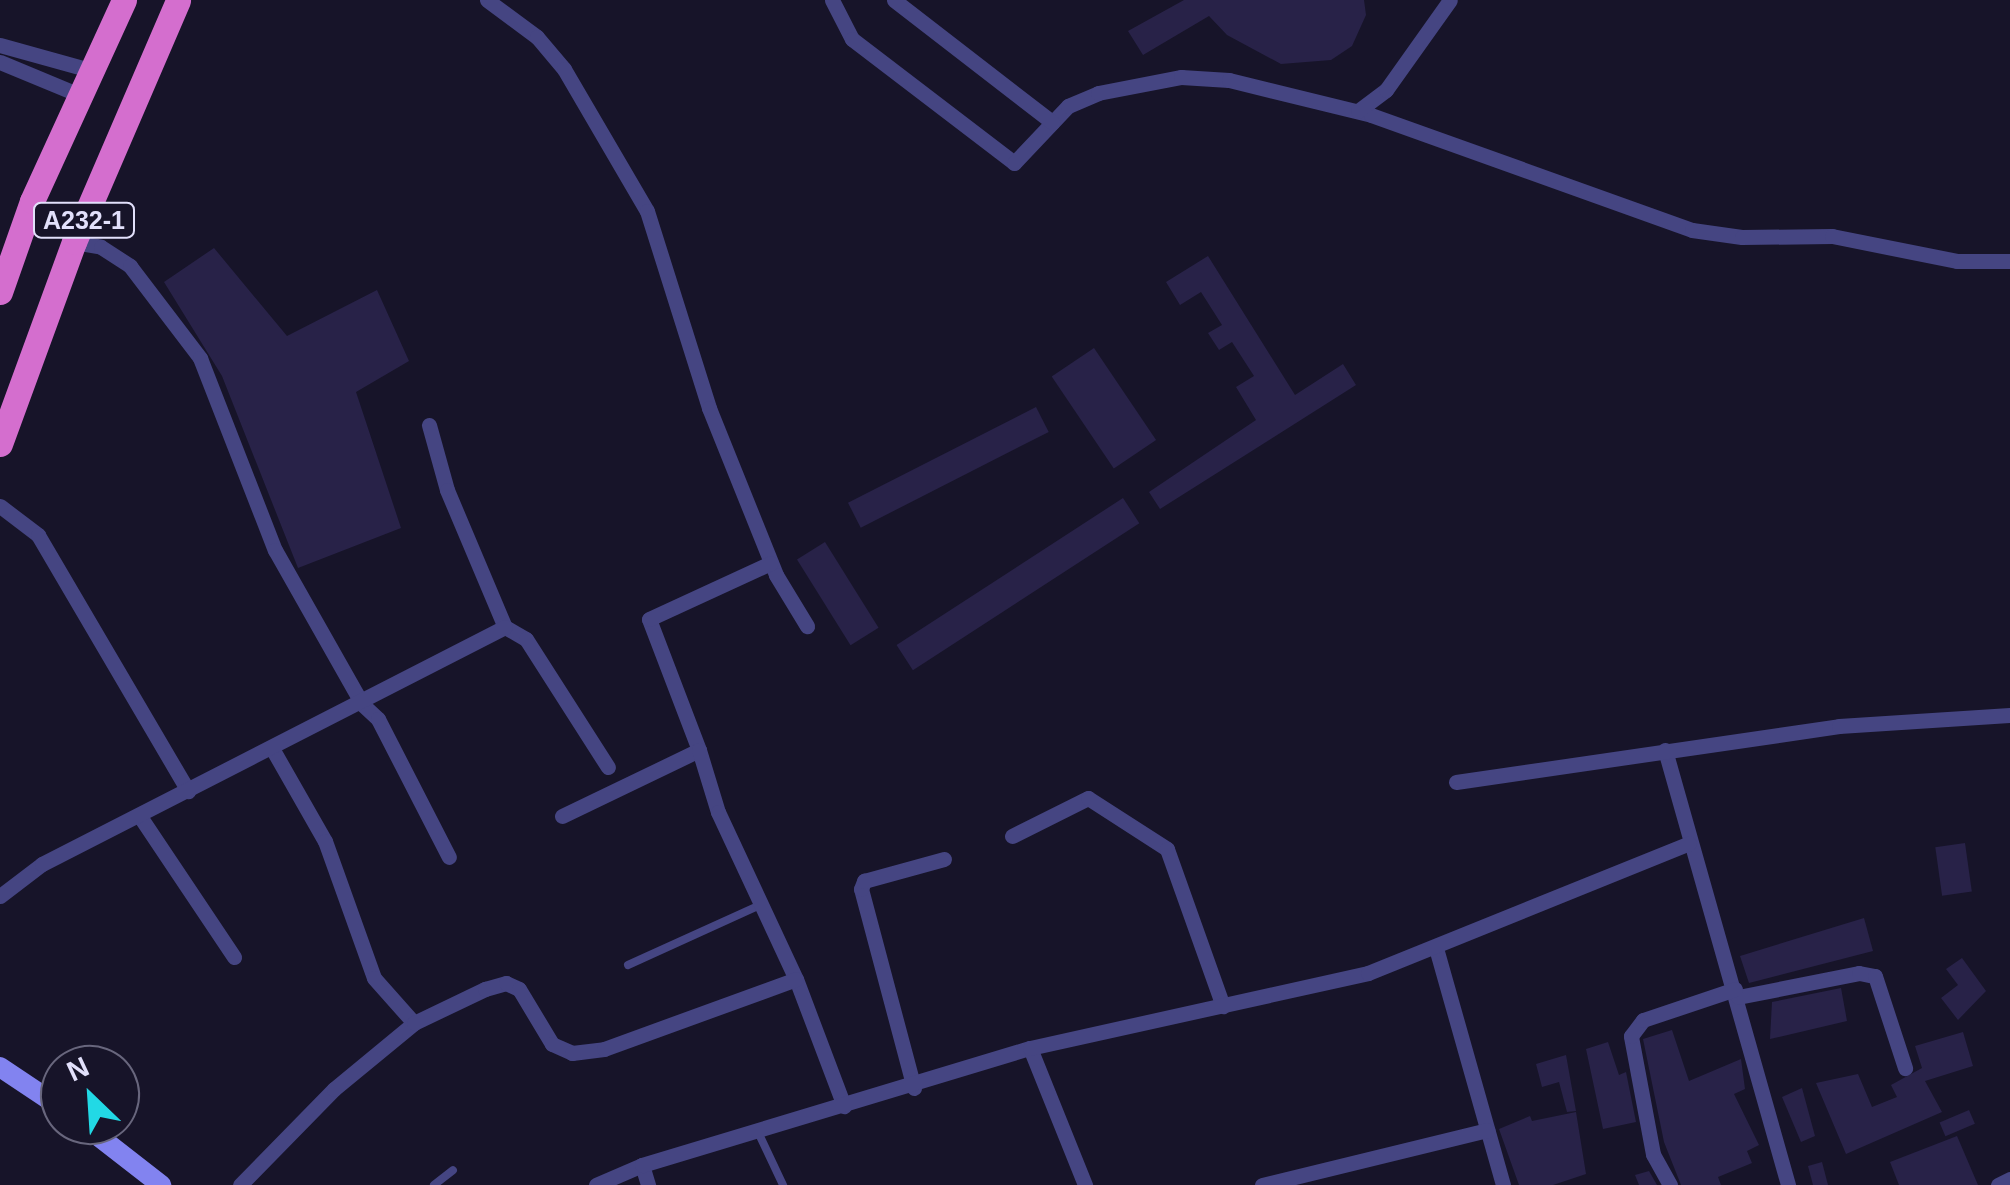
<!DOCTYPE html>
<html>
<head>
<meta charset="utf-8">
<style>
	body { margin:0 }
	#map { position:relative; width:2010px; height:1185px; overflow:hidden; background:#171429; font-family:Helvetica,sans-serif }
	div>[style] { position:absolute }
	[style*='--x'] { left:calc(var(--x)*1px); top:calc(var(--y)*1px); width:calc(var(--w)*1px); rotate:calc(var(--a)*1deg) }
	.building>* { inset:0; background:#282248; transform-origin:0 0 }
	.service>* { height:8px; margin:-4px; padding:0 4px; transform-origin:4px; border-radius:4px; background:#454582 }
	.minor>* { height:15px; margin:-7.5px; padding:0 7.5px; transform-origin:7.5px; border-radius:7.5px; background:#454582 }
	.secondary>* { height:20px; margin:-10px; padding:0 10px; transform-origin:10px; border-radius:10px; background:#8283f0 }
	.trunk>* { height:25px; margin:-12.5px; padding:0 12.5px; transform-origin:12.5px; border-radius:12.5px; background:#d46ece }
	span { translate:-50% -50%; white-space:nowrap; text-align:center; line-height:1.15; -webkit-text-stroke:9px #171429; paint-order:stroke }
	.shield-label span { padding:2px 8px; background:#171429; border:2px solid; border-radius:8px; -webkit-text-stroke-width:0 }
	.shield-label { font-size:25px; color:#e2e0fb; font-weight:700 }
	.north { position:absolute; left:40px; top:1045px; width:100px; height:100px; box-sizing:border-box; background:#171429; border:2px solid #68667d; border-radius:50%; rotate:335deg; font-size:28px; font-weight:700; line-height:40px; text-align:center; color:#e2e0fb }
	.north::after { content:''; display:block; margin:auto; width:35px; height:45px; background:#22d9e5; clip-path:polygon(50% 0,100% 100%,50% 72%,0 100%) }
</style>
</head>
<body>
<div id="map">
	<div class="building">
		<i style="clip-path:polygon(1184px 0,1364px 0,1366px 15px,1352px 46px,1331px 60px,1281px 64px,1227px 35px,1209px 16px,1143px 55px,1128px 31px)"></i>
		<i style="clip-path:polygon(214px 248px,287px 336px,377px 290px,409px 361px,356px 392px,401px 528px,298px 568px,222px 376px,164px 282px)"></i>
		<i style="clip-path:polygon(1208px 256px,1295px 395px,1343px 364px,1356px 385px,1160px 509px,1149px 492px,1256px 420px,1236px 387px,1254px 376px,1232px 342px,1219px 350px,1208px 333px,1222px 325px,1201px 292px,1180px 305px,1166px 282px)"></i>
		<i style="left:1094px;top:348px;width:111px;height:51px;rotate:56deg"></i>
		<i style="left:1036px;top:407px;width:28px;height:211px;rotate:63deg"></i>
		<i style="left:1123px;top:498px;width:30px;height:270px;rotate:57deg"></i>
		<i style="left:825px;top:542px;width:101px;height:33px;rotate:58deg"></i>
		<i style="left:1965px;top:843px;width:49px;height:30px;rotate:82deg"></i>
		<i style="clip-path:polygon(1864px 918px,1873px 951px,1749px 983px,1740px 956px)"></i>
		<i style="clip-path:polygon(1962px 958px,1986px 991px,1958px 1020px,1941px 998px,1958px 985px,1946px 969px)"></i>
		<i style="clip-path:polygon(1841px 988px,1847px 1021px,1770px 1039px,1772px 1002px)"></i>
		<i style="clip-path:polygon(1672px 1030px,1689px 1081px,1741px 1059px,1745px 1089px,1734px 1094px,1759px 1145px,1747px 1151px,1752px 1163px,1718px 1177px,1721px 1185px,1681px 1185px,1664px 1142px,1643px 1039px)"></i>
		<i style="clip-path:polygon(1963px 1032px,1973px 1066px,1925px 1081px,1942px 1112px,1846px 1154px,1816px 1083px,1858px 1074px,1872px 1107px,1897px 1097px,1891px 1085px,1922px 1068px,1915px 1046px)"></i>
		<i style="clip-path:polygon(1608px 1042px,1619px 1075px,1626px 1072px,1636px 1122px,1603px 1129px,1586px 1049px)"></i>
		<i style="clip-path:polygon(1566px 1055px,1576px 1111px,1567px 1112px,1559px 1082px,1542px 1087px,1536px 1064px)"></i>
		<i style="clip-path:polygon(1802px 1088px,1815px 1136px,1801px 1142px,1782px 1097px)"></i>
		<i style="left:1969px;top:1110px;width:15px;height:32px;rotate:67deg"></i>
		<i style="clip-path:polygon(1576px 1112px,1586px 1174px,1553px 1185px,1519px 1185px,1499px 1129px,1530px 1116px,1532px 1121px)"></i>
		<i style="clip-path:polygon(1957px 1136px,1978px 1185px,1899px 1185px,1890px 1162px)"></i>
		<i style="clip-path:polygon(1822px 1162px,1828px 1185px,1813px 1185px,1808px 1166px)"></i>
		<i style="clip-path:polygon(1649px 1171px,1657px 1185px,1639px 1185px,1635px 1175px)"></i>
	</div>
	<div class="service">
		<i style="--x:628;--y:965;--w:143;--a:-24.4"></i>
		<i style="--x:758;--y:1132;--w:59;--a:64.7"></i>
		<i style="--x:434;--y:1185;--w:24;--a:-38"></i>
	</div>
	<div class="minor">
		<i style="--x:487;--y:0;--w:62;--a:36.5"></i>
		<i style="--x:537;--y:37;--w:42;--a:49.8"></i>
		<i style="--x:564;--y:69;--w:164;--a:59.7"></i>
		<i style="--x:647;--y:211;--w:207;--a:72.5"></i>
		<i style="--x:709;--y:408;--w:180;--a:68.1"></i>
		<i style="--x:776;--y:575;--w:60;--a:58.7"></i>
		<i style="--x:832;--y:0;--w:44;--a:62.9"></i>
		<i style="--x:852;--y:39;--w:204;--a:37.4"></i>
		<i style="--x:1014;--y:163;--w:79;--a:-46.5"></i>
		<i style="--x:1068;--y:106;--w:33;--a:-23"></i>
		<i style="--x:1098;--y:93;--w:85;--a:-10.9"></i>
		<i style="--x:1181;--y:77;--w:48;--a:3.6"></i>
		<i style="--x:1229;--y:80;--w:146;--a:13.8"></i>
		<i style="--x:1371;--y:115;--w:341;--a:19.7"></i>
		<i style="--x:1692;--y:230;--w:50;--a:8"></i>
		<i style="--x:1742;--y:237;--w:90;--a:-0.6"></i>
		<i style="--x:1832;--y:236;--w:127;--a:11.3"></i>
		<i style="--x:1957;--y:261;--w:53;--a:0"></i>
		<i style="--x:894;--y:0;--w:200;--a:37.7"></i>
		<i style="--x:0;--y:45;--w:98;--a:15.5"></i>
		<i style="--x:0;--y:62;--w:89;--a:22.5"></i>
		<i style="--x:1358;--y:111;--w:35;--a:-37"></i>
		<i style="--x:1386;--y:90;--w:110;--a:-54.6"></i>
		<i style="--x:74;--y:242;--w:27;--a:10"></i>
		<i style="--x:101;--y:247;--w:35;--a:33"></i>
		<i style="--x:130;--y:266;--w:116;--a:52.7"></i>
		<i style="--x:200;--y:358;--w:206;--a:68.7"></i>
		<i style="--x:275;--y:550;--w:177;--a:60.5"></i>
		<i style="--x:362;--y:704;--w:22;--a:43"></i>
		<i style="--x:378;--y:719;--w:155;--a:62.8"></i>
		<i style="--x:429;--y:425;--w:67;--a:74.5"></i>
		<i style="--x:447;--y:490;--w:149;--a:67.1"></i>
		<i style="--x:505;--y:627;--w:24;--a:30"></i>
		<i style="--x:526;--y:639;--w:152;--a:57.4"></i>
		<i style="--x:0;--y:506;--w:48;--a:37.3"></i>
		<i style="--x:38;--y:535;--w:297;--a:59.6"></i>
		<i style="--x:273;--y:750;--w:105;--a:60.3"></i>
		<i style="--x:325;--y:841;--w:145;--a:70.3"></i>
		<i style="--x:374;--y:978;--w:60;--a:48.4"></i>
		<i style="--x:699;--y:750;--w:140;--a:-110.9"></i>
		<i style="--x:649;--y:619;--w:134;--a:-24.7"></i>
		<i style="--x:1665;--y:750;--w:452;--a:74.2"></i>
		<i style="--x:1456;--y:782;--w:387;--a:-8.3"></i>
		<i style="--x:1839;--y:726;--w:171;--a:-3.7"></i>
		<i style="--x:139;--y:815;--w:171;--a:56.2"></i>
		<i style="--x:562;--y:816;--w:152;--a:-25.7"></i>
		<i style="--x:699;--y:750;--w:65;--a:73"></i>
		<i style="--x:718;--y:812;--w:184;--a:65"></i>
		<i style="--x:796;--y:979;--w:136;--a:69.3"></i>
		<i style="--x:1012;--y:836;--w:85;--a:-26.6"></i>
		<i style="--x:1088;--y:798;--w:94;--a:32.8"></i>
		<i style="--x:1167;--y:849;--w:167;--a:70.4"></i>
		<i style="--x:0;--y:896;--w:53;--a:-37.3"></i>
		<i style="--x:42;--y:864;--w:520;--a:-27.11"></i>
		<i style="--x:1436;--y:948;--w:246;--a:74.2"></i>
		<i style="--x:1738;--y:997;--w:123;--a:-11.2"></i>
		<i style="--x:1859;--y:973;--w:16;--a:11"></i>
		<i style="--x:1875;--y:976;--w:97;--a:71.9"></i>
		<i style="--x:1030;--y:1048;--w:148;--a:68.1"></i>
		<i style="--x:914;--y:1088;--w:206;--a:-104.9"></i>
		<i style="--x:861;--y:889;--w:9;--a:-69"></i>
		<i style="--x:864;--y:881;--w:83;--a:-15.4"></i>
		<i style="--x:642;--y:1165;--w:21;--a:73"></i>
		<i style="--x:240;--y:1185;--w:134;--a:-45.6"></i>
		<i style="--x:334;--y:1089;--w:104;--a:-39.5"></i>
		<i style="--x:414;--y:1023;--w:79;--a:-25.6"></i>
		<i style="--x:485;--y:989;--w:22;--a:-16"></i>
		<i style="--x:506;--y:983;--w:14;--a:25"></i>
		<i style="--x:519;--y:989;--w:64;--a:59"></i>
		<i style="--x:552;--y:1044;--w:22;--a:24"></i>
		<i style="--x:572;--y:1053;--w:32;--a:-7"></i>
		<i style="--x:604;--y:1049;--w:204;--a:-20"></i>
		<i style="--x:596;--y:1185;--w:50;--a:-23.5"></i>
		<i style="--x:642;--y:1165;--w:405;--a:-16.8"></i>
		<i style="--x:1030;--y:1048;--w:346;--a:-12.5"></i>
		<i style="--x:1368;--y:973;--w:346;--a:-22"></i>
		<i style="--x:1262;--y:1185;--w:232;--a:-13.7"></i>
		<i style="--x:1670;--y:1185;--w:35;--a:-119"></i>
		<i style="--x:1653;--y:1154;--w:120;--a:-100.6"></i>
		<i style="--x:1631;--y:1036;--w:20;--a:-53"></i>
		<i style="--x:1643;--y:1020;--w:97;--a:-18.6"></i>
		<i style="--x:1998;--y:1185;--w:13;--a:-27"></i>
	</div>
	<div class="secondary">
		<i style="--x:0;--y:1067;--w:72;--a:33.7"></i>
		<i style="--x:84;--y:1125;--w:98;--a:37.9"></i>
	</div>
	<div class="trunk">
		<i style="--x:0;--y:292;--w:96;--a:-70.6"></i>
		<i style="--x:32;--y:201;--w:221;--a:-65.4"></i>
		<i style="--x:0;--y:444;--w:215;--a:-69.9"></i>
		<i style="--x:74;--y:242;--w:263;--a:-66.7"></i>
	</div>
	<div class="shield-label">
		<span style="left:84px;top:220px">A232-1</span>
	</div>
	<div class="north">N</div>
</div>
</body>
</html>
